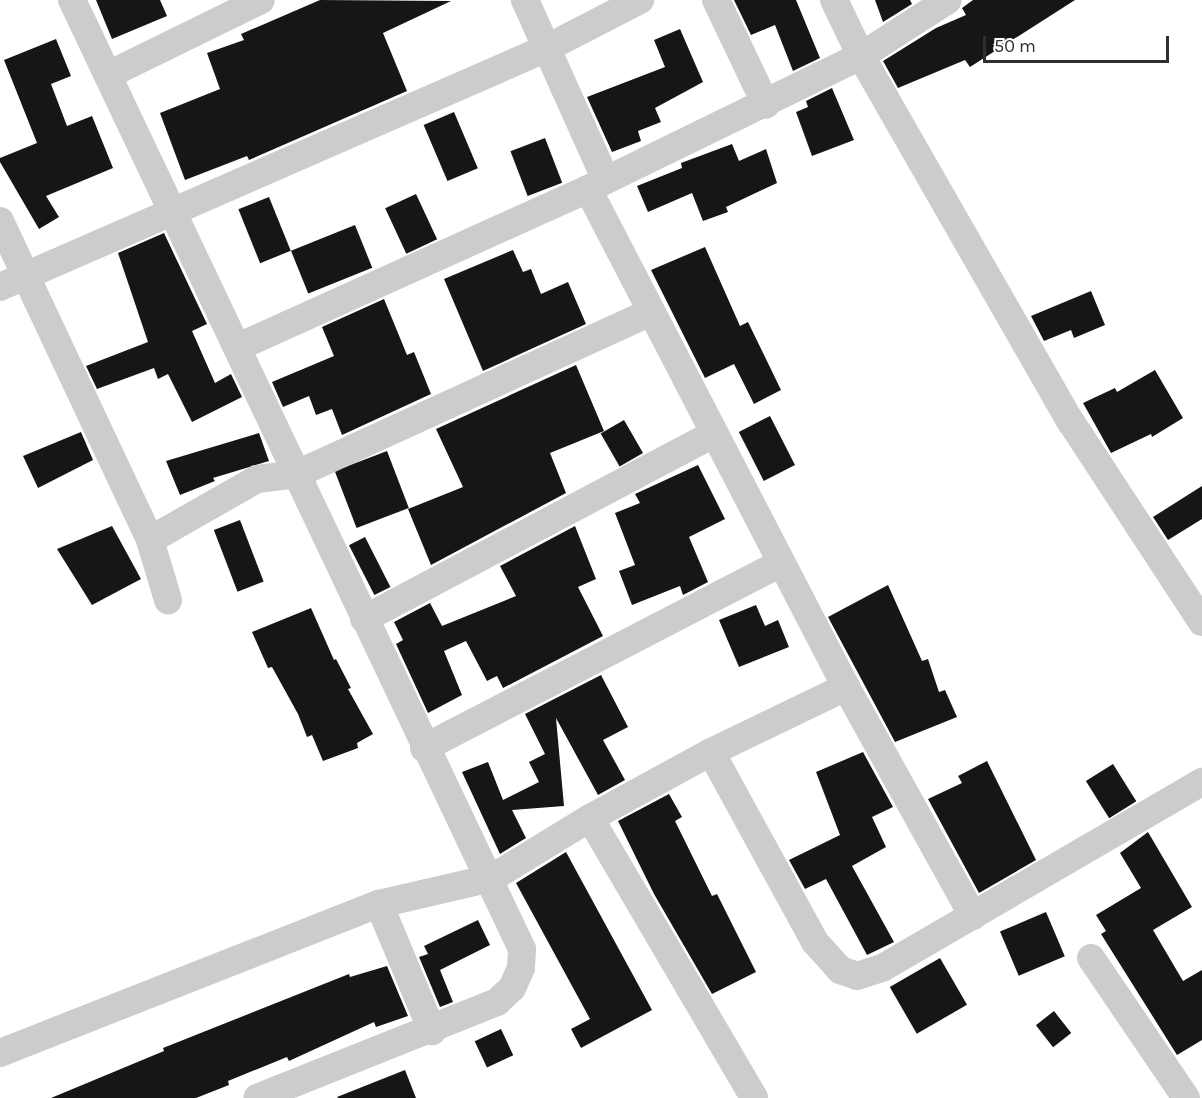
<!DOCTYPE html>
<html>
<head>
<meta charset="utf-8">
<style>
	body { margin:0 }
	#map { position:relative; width:1202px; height:1098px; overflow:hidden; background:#fff; font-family:Karla,sans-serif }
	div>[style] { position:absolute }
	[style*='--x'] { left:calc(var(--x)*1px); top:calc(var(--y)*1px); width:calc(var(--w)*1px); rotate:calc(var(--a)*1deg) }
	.building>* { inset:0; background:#161616; transform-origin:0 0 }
	.minor>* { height:28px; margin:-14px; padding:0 14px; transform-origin:14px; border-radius:14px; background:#ccc }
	span { translate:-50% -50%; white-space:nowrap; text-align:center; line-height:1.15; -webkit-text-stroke:6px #fff; paint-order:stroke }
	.scale { position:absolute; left:983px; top:36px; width:186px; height:27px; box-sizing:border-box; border:3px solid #2f2f2f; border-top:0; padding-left:8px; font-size:18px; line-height:21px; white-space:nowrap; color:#2f2f2f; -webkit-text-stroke:4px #fff; paint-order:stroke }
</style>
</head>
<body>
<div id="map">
	<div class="building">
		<i style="clip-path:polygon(96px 0,160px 0,167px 16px,112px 39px)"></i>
		<i style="clip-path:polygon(320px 0,451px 1px,383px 33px,407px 91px,249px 160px,247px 156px,185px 180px,160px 113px,220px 89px,207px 53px,244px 40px,241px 34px)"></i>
		<i style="clip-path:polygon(734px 0,796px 0,820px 58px,793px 71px,775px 25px,751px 35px)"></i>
		<i style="clip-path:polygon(875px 0,910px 0,912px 4px,883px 22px)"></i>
		<i style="clip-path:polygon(973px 0,1075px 0,970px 67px,965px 60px,898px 88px,883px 61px,936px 28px,966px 15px,962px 8px)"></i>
		<i style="clip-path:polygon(680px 29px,703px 82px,655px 108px,661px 122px,638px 131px,641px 141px,612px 152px,587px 97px,665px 67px,654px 40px)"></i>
		<i style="clip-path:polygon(56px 39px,71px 76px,51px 84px,67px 126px,92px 116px,113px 168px,46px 196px,59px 217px,39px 229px,0 162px,0 158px,37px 143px,4px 60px)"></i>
		<i style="clip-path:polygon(832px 88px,854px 140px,812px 156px,796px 112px,808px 107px,806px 101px)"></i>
		<i style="left:454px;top:112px;width:61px;height:33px;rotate:67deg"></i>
		<i style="left:545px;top:138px;width:48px;height:37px;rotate:69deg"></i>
		<i style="clip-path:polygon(732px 144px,739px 161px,766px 149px,777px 183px,726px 207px,728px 212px,703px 221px,692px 193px,648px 212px,637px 186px,682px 168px,681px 163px)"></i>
		<i style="left:416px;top:194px;width:50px;height:34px;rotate:65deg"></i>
		<i style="left:269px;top:197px;width:58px;height:33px;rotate:68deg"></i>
		<i style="left:355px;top:225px;width:46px;height:69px;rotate:68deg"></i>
		<i style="clip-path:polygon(164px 233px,207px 324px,192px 331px,215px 383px,231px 374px,242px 397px,192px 422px,168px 374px,158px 379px,154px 368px,97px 389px,86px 366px,148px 342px,118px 253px)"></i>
		<i style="clip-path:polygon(705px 247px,740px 326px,748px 322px,781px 390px,754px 404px,734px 364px,705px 378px,651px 270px)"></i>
		<i style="clip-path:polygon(513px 250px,523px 272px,531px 269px,541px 294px,568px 282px,586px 324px,483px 371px,444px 279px)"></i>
		<i style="clip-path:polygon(1091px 291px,1105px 325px,1074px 338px,1071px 330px,1044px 341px,1031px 316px)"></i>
		<i style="clip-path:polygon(384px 299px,407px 355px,414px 352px,431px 394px,342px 435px,332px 409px,316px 415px,309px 396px,283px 407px,272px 382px,334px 356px,322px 327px)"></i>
		<i style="clip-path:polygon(576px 365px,604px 431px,550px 453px,566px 493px,431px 565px,408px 509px,463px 487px,436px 429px)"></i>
		<i style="clip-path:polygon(1155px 370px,1183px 418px,1152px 437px,1151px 434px,1111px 453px,1083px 403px,1115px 388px,1117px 392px)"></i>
		<i style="left:770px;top:416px;width:55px;height:35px;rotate:63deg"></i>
		<i style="left:624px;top:420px;width:38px;height:27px;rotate:60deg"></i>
		<i style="clip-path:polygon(81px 432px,93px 460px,38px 488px,23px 456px)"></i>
		<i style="clip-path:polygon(259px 433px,269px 461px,213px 478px,215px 481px,180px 495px,166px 461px)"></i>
		<i style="left:387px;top:451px;width:61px;height:56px;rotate:69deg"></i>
		<i style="clip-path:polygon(698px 465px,725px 519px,689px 537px,708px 582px,683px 595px,680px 586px,632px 605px,619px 571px,635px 565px,615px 513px,640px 503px,635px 494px)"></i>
		<i style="clip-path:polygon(1202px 486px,1202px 519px,1168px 540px,1153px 517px)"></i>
		<i style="left:240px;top:520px;width:66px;height:28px;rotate:69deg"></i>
		<i style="clip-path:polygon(112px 526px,141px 579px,92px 605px,57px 549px)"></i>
		<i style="clip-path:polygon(575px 526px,596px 579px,578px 587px,603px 636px,503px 688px,497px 676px,487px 681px,466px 641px,444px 651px,462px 695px,428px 713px,396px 644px,403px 640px,394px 622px,430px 603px,442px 626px,516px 596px,500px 566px)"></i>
		<i style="left:365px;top:537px;width:56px;height:18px;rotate:63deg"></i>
		<i style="clip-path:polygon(888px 585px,922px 661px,928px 659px,939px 692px,945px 690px,957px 717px,895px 742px,828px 617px)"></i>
		<i style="clip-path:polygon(756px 605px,765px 626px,778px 620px,789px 647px,739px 667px,719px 620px)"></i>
		<i style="clip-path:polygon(311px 608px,334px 660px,336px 659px,351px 688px,348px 689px,373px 734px,357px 743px,358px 748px,323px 761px,312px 735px,307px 737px,298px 714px,272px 667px,268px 668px,252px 632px)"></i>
		<i style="clip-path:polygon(601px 675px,628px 727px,603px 740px,625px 780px,598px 795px,556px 718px,564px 806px,512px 810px,526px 838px,500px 854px,462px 772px,488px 762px,503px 800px,539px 782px,529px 762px,545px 754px,525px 714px)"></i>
		<i style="clip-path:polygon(863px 752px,893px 807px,872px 817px,886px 847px,852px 866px,894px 942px,867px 955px,826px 879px,805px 889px,789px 860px,840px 835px,816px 772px)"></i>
		<i style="clip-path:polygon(987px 761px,1036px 860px,979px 893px,928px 799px,962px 783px,958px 776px)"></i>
		<i style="left:1113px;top:764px;width:44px;height:32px;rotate:58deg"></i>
		<i style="clip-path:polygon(669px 794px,682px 817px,675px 821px,712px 896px,717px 894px,756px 972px,712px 994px,654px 894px,618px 821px)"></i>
		<i style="clip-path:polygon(1148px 832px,1192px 907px,1153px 930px,1183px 981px,1202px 970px,1202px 1040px,1177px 1055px,1101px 934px,1106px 931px,1096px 915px,1141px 888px,1120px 853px)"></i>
		<i style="clip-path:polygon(566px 852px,652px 1010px,581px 1048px,571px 1029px,590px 1019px,516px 883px)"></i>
		<i style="left:1046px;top:912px;width:48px;height:50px;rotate:67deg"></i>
		<i style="clip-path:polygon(478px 920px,490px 945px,440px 970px,453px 1002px,440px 1007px,419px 957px,428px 954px,424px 946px)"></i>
		<i style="left:940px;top:958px;width:54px;height:58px;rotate:60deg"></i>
		<i style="clip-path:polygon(387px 966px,408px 1016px,376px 1027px,374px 1022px,289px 1061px,287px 1057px,228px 1081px,229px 1085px,196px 1098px,51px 1098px,164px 1051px,163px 1048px,349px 974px,350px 977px)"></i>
		<i style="left:1054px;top:1011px;width:28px;height:23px;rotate:52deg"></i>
		<i style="left:501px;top:1029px;width:29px;height:29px;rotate:65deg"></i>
		<i style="clip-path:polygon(405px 1070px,416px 1098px,338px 1098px,337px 1097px)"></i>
	</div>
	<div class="minor">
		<i style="--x:72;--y:0;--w:1050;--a:64.63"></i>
		<i style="--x:522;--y:949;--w:19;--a:93"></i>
		<i style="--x:521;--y:968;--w:22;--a:114"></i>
		<i style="--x:512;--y:988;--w:21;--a:137"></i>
		<i style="--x:497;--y:1002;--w:258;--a:158.2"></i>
		<i style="--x:525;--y:0;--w:197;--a:65.8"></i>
		<i style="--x:716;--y:0;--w:116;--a:64.5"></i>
		<i style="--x:834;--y:0;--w:62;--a:64.3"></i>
		<i style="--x:861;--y:56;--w:422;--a:60.2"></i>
		<i style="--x:1071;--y:422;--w:239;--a:56.8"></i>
		<i style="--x:108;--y:75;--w:170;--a:-26.1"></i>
		<i style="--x:0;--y:221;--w:353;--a:64.8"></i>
		<i style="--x:150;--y:540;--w:63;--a:73.3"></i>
		<i style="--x:0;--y:287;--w:597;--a:-23.6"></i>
		<i style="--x:547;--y:48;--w:105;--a:-27.3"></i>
		<i style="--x:238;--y:347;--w:384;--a:-24.3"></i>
		<i style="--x:150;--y:540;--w:123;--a:-29.7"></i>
		<i style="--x:257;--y:479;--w:40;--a:-7.1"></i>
		<i style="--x:297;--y:474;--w:387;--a:-24.6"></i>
		<i style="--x:364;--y:619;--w:395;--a:-27.9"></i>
		<i style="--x:846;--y:687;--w:262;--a:61"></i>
		<i style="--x:424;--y:748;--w:402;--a:-27.4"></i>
		<i style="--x:711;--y:752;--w:217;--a:61.3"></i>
		<i style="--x:815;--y:942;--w:38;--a:48"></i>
		<i style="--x:840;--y:970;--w:18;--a:19"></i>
		<i style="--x:857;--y:976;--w:28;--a:-18"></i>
		<i style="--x:884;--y:967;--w:368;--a:-30.2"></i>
		<i style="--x:590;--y:818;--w:324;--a:59.6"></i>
		<i style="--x:379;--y:904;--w:138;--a:67.3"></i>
		<i style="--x:1091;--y:958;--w:169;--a:55.8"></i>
		<i style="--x:0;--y:1053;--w:407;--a:-21.5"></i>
		<i style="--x:379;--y:904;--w:116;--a:-13"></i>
		<i style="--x:492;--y:878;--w:115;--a:-31.5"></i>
		<i style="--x:590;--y:818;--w:138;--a:-28.6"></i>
		<i style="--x:711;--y:752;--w:150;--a:-25.7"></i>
		<i style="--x:846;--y:687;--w:561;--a:-117.39"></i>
		<i style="--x:588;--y:189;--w:304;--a:-26"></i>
		<i style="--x:861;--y:56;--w:103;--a:-32.8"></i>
	</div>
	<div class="scale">50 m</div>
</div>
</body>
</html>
